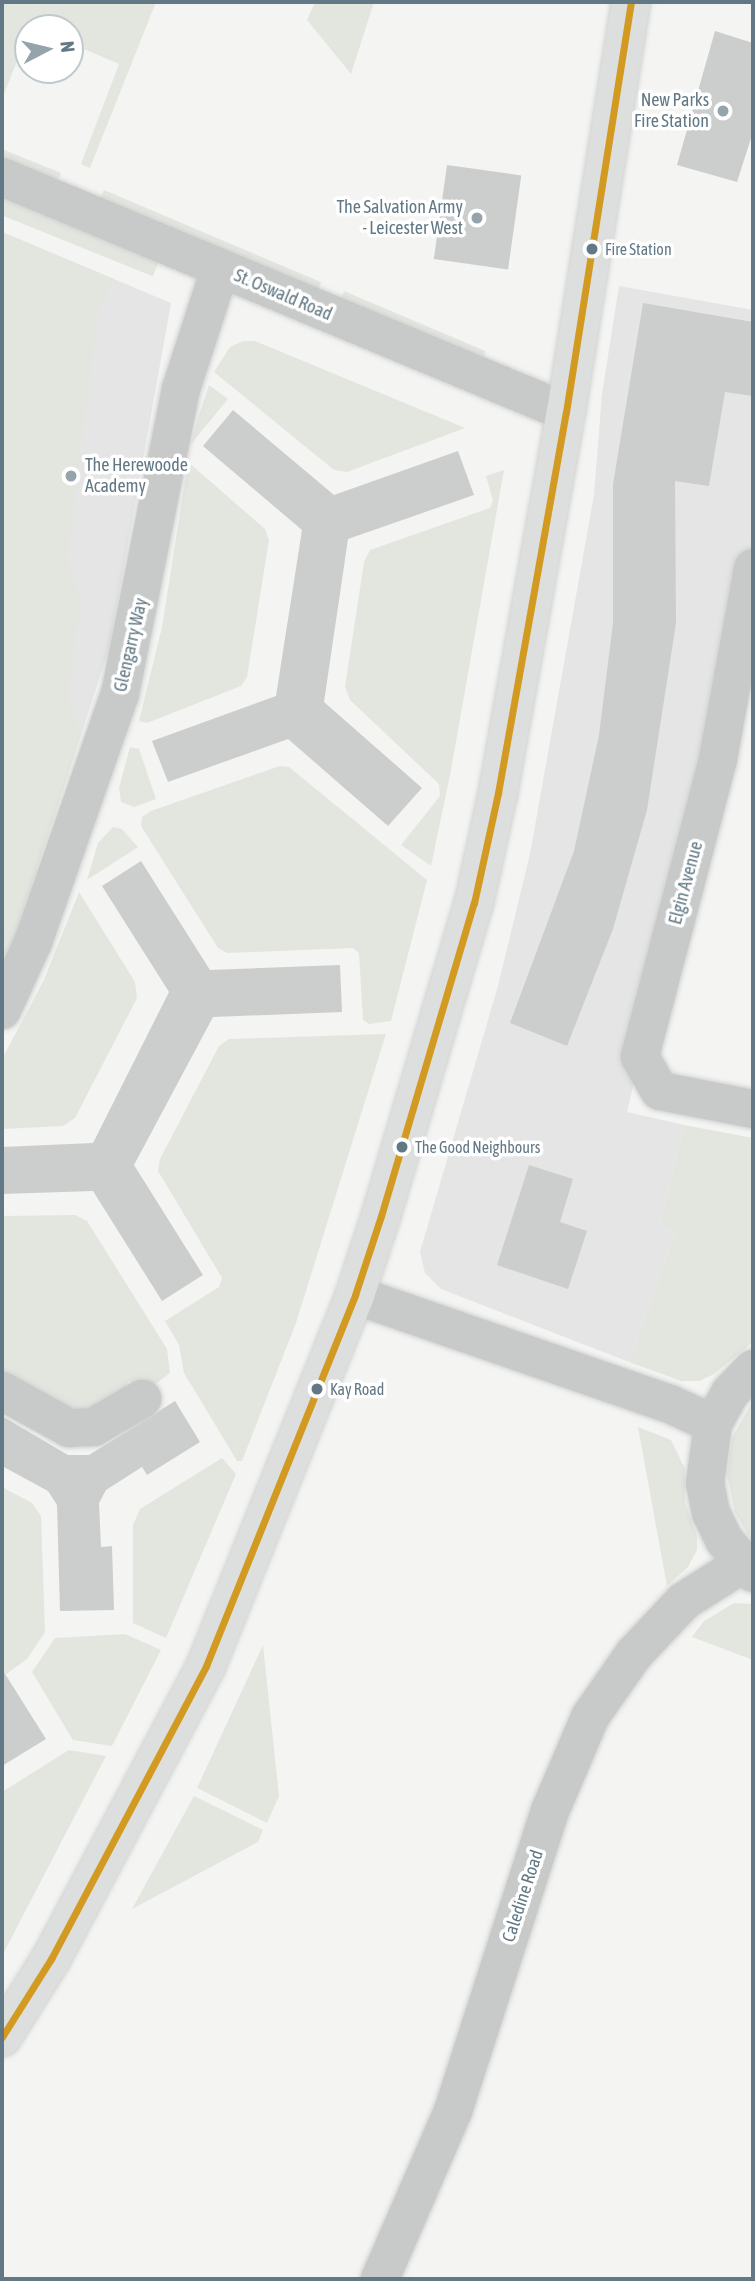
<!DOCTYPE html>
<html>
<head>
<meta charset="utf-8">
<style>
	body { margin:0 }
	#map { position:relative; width:755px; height:2281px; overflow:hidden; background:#f4f4f2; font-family:"Asap Condensed",sans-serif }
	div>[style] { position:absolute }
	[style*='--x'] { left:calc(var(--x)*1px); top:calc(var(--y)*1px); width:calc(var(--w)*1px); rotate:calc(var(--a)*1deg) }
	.built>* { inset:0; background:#e4e5e4 }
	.green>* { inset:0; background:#e3e6df; transform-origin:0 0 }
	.building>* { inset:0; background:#cccece; transform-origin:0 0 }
	.roads { filter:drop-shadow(0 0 2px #d0d2d2) drop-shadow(0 0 2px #d0d2d2) }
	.street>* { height:38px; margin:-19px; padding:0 19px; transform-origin:19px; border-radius:19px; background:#c8caca }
	.secondary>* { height:38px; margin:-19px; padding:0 19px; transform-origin:19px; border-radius:19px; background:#dddede }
	.bus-1>* { height:7px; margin:-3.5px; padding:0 3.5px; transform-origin:3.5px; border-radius:3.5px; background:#d29a21 }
	.dots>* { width:19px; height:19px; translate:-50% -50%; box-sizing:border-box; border:4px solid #fff; border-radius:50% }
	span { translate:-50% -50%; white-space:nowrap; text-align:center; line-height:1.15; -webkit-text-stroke:7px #fff; paint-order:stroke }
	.bus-label { font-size:16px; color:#627884 }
	.left { translate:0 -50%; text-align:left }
	.poi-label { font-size:18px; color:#627884 }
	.right { translate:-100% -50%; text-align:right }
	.street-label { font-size:18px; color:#627884 }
	.frame { position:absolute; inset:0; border:4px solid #627884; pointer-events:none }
	.north { position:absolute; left:14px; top:14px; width:70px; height:70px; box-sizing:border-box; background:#fff; border:2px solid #c0c9ce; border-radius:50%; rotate:83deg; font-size:19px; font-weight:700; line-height:28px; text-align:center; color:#627884 }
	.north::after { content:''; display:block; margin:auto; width:24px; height:32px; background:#95a3aa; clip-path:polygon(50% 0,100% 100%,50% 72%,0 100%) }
</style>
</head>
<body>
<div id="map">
	<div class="built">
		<i style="clip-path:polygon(2px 232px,171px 303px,109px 649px,4px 969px)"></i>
		<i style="clip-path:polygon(619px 286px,753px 310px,753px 568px,627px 1112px,684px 1125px,660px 1225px,676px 1231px,629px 1362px,441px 1289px,425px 1273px,420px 1252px,498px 986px,530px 854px,594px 495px,602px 394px)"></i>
	</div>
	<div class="green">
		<i style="clip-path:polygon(2px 2px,156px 2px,90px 168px,81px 164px,119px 64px,70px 43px,70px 28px,31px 26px,2px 99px)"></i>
		<i style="clip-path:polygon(315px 2px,374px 2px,351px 74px,307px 20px)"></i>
		<i style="clip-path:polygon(2px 149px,61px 173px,55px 190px,2px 168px)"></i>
		<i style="left:104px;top:190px;width:236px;height:20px;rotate:23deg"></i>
		<i style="left:2px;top:196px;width:170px;height:18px;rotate:22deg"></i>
		<i style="clip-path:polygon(2px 232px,114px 279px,98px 308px,67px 557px,80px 603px,67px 699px,81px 735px,2px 972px)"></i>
		<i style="left:344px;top:291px;width:154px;height:20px;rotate:23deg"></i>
		<i style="clip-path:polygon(243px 341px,255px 341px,465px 428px,347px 472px,334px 470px,214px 372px,230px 347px)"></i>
		<i style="clip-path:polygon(209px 385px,228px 399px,191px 444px,199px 415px)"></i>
		<i style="clip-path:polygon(188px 462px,265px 529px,269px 540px,247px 677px,241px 686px,147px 723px,139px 721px,162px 627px)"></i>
		<i style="clip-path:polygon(504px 470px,451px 770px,431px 866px,401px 845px,440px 796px,439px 784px,350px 700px,345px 687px,364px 562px,370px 550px,490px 508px,493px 501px,486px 476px)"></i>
		<i style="clip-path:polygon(130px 747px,139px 749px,156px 799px,134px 807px,121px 802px,119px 788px)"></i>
		<i style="clip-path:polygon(280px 766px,289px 767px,427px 880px,391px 1021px,369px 1024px,363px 1020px,359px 953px,353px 948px,227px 953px,218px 948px,141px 826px,142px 817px,151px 811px)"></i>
		<i style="clip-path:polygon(113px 827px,122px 829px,138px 847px,87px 880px,98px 843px)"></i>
		<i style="clip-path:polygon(79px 892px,135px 982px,137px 998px,75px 1118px,63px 1126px,2px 1129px,2px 1059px,44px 980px)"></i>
		<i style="clip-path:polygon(386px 1034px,296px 1323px,242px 1461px,237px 1461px,184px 1373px,179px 1345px,165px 1321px,219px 1287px,222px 1278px,158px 1171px,160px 1159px,219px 1046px,229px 1039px)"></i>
		<i style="clip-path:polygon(684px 1125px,753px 1138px,753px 1342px,714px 1374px,700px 1381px,681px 1381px,629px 1362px,676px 1231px,660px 1225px)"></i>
		<i style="clip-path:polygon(75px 1215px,87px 1221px,167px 1349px,170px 1373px,150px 1388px,128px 1381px,121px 1404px,94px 1421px,2px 1380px,2px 1216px)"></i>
		<i style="clip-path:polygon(753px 1400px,753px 1544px,735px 1512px,727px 1476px,732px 1438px)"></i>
		<i style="clip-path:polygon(638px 1427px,671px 1440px,685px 1469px,685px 1503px,697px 1536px,697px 1550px,688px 1567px,667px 1586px)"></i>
		<i style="clip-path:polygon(222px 1458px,236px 1474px,166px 1638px,133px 1623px,133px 1525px,140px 1509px)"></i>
		<i style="clip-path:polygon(2px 1487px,32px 1503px,41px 1516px,45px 1632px,27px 1659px,2px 1677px)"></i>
		<i style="clip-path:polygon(734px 1603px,753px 1604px,753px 1660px,692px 1637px,704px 1621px)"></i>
		<i style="clip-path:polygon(125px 1634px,161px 1650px,112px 1746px,73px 1740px,32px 1672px,55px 1638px)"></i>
		<i style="clip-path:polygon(263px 1645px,279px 1796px,267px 1823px,197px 1788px)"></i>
		<i style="clip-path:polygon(69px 1750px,106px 1756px,2px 1956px,2px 1792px)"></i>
		<i style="clip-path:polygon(194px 1796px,263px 1830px,258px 1842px,132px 1909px)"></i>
	</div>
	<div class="building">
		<i style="clip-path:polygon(715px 31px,753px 43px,753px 132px,737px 182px,677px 165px)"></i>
		<i style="left:447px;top:165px;width:75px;height:95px;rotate:8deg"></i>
		<i style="clip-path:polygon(643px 303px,753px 322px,753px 396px,725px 392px,709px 486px,675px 481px,676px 623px,647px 810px,613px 929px,567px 1046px,510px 1023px,574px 851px,599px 735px,613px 623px,613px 484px)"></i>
		<i style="clip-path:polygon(233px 410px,334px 495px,458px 451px,474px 495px,348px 539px,324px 702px,422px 788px,388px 826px,288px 739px,168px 782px,152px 741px,276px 696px,302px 530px,203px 446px)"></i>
		<i style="clip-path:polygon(141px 861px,210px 970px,340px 965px,342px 1012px,213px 1017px,134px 1165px,203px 1275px,162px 1301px,93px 1191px,2px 1194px,2px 1147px,93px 1143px,169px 992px,102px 886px)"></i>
		<i style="clip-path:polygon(529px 1165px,573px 1179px,560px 1222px,587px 1231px,568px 1289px,497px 1265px)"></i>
		<i style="clip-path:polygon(175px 1401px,200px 1442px,147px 1475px,142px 1467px,106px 1490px,99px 1503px,101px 1547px,112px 1546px,114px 1610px,60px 1611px,57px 1505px,48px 1491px,2px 1466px,2px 1416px,68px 1455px,89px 1455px)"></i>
		<i style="clip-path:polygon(2px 1669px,46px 1739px,2px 1766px)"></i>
	</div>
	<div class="roads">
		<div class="street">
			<i style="--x:2;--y:177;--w:611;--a:22.62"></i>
			<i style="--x:753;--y:568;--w:194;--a:100.4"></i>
			<i style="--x:718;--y:759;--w:308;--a:104.7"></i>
			<i style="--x:640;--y:1057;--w:39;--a:60"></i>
			<i style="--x:660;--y:1091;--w:95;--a:11"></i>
			<i style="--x:2;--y:1010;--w:75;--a:-65.5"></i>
			<i style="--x:33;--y:942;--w:263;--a:-70.7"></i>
			<i style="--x:120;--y:694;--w:311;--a:-78.7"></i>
			<i style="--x:181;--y:389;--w:126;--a:-72"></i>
			<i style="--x:355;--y:1295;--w:333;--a:19.1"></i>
			<i style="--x:670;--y:1404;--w:47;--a:24.9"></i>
			<i style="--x:753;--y:1369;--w:33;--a:134"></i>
			<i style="--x:730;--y:1393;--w:35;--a:119"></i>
			<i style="--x:713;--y:1424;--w:60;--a:97.7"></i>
			<i style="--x:705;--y:1483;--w:31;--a:79"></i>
			<i style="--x:711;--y:1513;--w:30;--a:64"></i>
			<i style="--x:724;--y:1540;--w:44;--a:48.7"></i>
			<i style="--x:2;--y:1391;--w:77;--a:28.9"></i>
			<i style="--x:69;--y:1428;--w:25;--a:-2"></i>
			<i style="--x:94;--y:1427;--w:56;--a:-30.3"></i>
			<i style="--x:380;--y:2279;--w:183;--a:-66.5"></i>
			<i style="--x:453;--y:2111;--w:315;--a:-72.1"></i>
			<i style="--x:550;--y:1811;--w:102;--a:-66.9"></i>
			<i style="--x:590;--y:1717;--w:77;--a:-55.1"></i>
			<i style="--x:634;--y:1654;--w:73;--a:-46.7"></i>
			<i style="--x:684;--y:1601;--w:69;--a:-32.5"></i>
		</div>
		<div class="secondary">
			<i style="--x:2;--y:2037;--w:92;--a:-57.9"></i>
			<i style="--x:51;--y:1959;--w:331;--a:-62.1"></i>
			<i style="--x:206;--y:1666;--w:400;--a:-68.1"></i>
			<i style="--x:355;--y:1295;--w:83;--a:-71.8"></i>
			<i style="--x:381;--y:1216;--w:327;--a:-73.5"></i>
			<i style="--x:474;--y:903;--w:113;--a:-77.7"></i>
			<i style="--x:498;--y:793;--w:387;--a:-79.9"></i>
			<i style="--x:566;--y:412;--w:415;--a:-81"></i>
		</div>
	</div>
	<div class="bus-1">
		<i style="--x:2;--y:2037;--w:92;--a:-57.9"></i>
		<i style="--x:51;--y:1959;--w:331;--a:-62.1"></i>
		<i style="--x:206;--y:1666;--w:400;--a:-68.1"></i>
		<i style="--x:355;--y:1295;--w:83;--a:-71.8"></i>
		<i style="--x:381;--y:1216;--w:327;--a:-73.5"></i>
		<i style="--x:474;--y:903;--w:113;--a:-77.7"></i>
		<i style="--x:498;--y:793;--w:387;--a:-79.9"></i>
		<i style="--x:566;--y:412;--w:415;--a:-81"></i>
	</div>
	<div class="dots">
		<i style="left:723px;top:111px;background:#95a3aa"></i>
		<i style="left:477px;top:218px;background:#95a3aa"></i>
		<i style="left:592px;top:249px;background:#627884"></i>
		<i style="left:71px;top:476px;background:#95a3aa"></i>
		<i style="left:402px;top:1147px;background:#627884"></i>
		<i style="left:317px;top:1389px;background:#627884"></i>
	</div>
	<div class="bus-label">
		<span class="left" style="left:605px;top:249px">Fire Station</span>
		<span class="left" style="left:415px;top:1147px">The Good Neighbours</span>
		<span class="left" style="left:330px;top:1389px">Kay Road</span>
	</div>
	<div class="poi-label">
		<span class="right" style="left:709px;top:111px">New Parks<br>Fire Station</span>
		<span class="right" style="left:463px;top:218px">The Salvation Army<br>- Leicester West</span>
		<span class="left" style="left:85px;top:476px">The Herewoode<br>Academy</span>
	</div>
	<div class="street-label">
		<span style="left:283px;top:295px;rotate:23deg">St. Oswald Road</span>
		<span style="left:131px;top:645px;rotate:-77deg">Glengarry Way</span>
		<span style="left:686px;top:883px;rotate:-75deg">Elgin Avenue</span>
		<span style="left:523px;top:1896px;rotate:-72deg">Caledine Road</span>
	</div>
	<div class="frame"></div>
	<div class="north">N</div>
</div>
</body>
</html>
